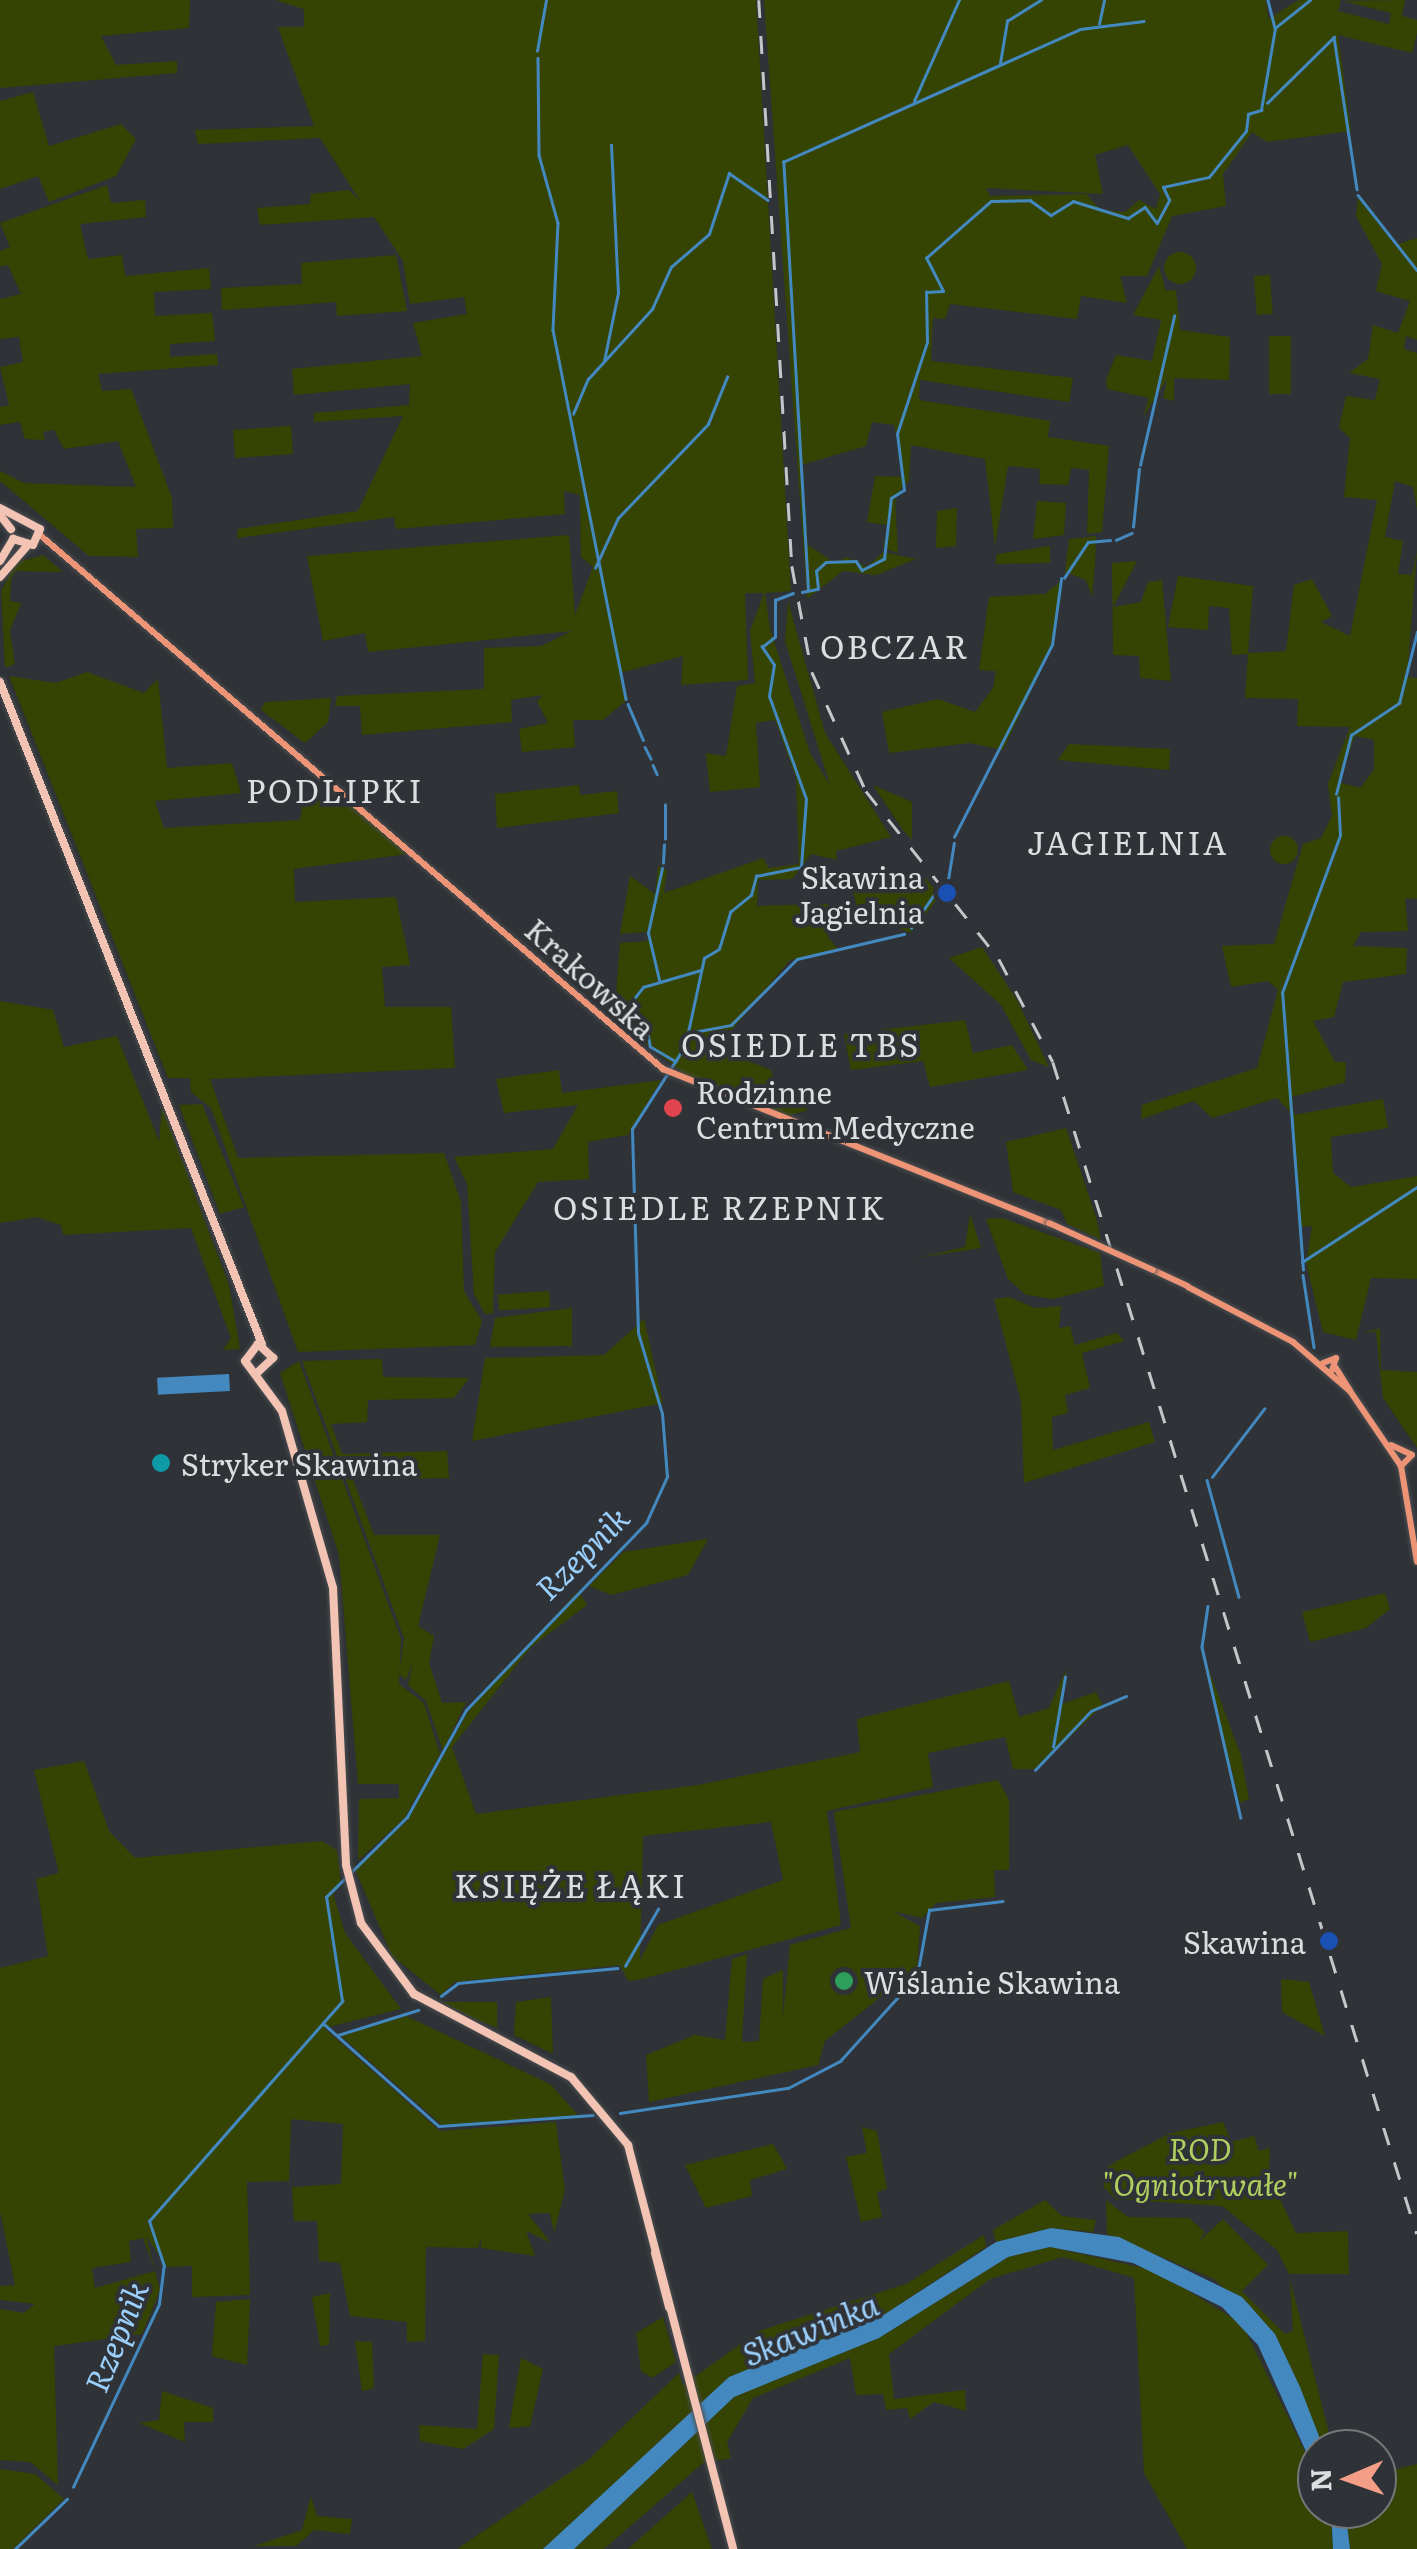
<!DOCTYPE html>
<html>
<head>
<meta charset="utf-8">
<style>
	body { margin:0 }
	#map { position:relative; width:1417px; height:2549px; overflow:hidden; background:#2f3236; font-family:Literata,serif }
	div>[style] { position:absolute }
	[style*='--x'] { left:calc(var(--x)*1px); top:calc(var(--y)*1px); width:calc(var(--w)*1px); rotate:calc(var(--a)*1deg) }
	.green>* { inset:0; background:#354303; transform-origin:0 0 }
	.round { border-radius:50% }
	.water>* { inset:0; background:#4389c0; transform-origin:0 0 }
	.stream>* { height:2.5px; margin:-1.25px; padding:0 1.25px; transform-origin:1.25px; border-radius:1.25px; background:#4389c0 }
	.roads { filter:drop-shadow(0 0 2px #4b4e51) drop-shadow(0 0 2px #4b4e51) }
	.secondary>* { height:6px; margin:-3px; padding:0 3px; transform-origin:3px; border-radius:3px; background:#ec9475 }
	.primary>* { height:8px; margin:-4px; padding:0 4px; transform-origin:4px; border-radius:4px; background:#f3c4b4 }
	.rail>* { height:2.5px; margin-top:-1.25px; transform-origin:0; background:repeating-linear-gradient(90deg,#c4c6c9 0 18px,transparent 0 36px) }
	.bridges { filter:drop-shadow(0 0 2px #4b4e51) drop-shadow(0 0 2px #4b4e51) }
	.secondary-bridge>* { height:6px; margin:-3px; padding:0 3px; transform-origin:3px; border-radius:3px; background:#ec9475 }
	.dots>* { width:28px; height:28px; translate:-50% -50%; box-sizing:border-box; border:5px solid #2f3236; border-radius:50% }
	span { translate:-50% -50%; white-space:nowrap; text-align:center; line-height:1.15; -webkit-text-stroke:8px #2f3236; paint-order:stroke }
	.poi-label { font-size:30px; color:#dcdee1 }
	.right { translate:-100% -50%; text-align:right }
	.left { translate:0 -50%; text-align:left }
	.street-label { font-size:30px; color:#dcdee1 }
	.park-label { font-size:30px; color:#b1ce60; font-style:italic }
	.neighbourhood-label { font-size:32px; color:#dcdee1; letter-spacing:2.5px }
	.water-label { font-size:32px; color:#9acffc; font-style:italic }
	.north { position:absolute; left:1297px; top:2429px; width:100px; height:100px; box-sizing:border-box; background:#2f3236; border:2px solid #74777a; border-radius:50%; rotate:268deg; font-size:28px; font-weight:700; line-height:40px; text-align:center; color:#dcdee1 }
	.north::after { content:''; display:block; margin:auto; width:35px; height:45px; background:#f49e87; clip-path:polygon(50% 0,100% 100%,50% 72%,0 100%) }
</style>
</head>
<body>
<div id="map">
	<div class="green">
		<i style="clip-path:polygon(0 0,190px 0,189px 28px,101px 36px,116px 65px,177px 61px,177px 73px,0 88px)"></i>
		<i style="clip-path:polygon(275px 0,756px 0,791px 591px,765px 593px,770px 629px,810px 753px,830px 785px,785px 641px,788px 601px,825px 733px,891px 837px,836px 851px,837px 860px,811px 854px,792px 879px,758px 880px,757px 906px,828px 904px,828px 937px,839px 950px,790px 960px,716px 1049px,771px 1070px,774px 1084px,808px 1110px,788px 1116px,688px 1077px,614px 1019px,620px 943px,648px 941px,647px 932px,620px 934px,630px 876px,655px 894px,658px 866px,667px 870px,664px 893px,763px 858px,769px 868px,799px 864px,796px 778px,775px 720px,756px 723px,760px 787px,710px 792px,706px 753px,726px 756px,737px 686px,755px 683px,750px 631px,764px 593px,745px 593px,748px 680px,681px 685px,683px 656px,620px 673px,628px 699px,603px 720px,573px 720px,575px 747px,522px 752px,519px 729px,548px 723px,537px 701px,543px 695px,511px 700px,512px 722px,362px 735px,360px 706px,335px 706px,337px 696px,484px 689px,484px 648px,541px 646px,572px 631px,368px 652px,365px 633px,323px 641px,307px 556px,569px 535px,575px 615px,593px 567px,581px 557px,580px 495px,564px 491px,565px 514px,396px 529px,394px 517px,237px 538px,238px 529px,358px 511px,403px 416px,314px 422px,314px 413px,409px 405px,410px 384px,294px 395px,292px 369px,422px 356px,413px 323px,467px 314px,464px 297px,410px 304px,403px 261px,374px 217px,260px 225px,257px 208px,310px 204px,311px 194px,349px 190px,360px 201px,320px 138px,198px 144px,195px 130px,314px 126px,278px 27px,304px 27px,304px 9px)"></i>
		<i style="clip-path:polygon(evenodd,764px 0,1266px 0,1268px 19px,1299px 0,1341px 0,1338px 11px,1389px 24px,1391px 13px,1343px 1px,1405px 0,1402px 16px,1417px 20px,1417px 33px,1412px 53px,1338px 35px,1351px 131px,1267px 142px,1252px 132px,1223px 174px,1226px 206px,1172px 216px,1147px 276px,1120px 276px,1127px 303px,1081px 296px,1077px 319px,950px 304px,945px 319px,933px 318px,931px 361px,1073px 378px,1069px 402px,920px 380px,919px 400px,1050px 421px,1048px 437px,1109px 446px,1102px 532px,1087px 534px,1089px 470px,1071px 468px,1068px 485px,1039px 484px,1040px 469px,1008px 466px,995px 546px,985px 459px,911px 445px,909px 481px,895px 496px,898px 553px,883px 548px,888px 525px,867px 522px,875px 476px,901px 477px,901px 455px,894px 425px,872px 422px,866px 446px,801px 465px,808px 545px,836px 564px,846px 557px,867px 567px,883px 552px,916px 559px,876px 575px,843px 571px,807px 599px,764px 0,1128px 145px,1160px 194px,1156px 209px,1139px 200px,1125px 212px,1101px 210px,1086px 194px,990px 196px,986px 188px,1103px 194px,1095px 155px,1128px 145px)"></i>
		<i style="clip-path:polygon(33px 92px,49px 146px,121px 124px,136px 139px,116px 176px,49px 202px,38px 176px,0 189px,0 101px)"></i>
		<i style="clip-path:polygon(107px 185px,111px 203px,145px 200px,146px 217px,80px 224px,88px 259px,122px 255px,125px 276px,209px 268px,211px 289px,154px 292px,155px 316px,212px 313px,215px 341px,170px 344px,170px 357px,217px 354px,218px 365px,98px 374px,102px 391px,131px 389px,172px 498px,173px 528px,136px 529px,138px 557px,89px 556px,0 481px,0 471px,24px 483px,136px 487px,118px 441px,64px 449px,54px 430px,43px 432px,45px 440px,25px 439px,20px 422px,0 425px,0 407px,9px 405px,0 367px,23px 362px,19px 337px,0 339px,0 299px,21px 294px,8px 265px,0 267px,0 251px,10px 247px,0 223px)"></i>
		<i style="clip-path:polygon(evenodd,1358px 198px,1395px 245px,1417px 238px,1417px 340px,1406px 336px,1404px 349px,1417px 353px,1417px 510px,1413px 487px,1395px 481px,1385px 537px,1403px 541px,1398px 574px,1412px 575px,1417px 551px,1407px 677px,1417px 678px,1417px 899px,1405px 898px,1408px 931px,1361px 932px,1353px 946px,1407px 948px,1406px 974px,1343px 982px,1334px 1017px,1313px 1021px,1335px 1062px,1346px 1062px,1345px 1082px,1292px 1097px,1294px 1115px,1383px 1099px,1388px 1128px,1331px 1137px,1333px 1173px,1351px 1187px,1417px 1176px,1417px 1279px,1371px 1278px,1356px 1340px,1323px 1332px,1306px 1263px,1312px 1226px,1301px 1227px,1293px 1115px,1277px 1098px,1212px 1118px,1194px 1101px,1141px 1119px,1142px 1105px,1257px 1068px,1278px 990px,1268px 981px,1231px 987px,1222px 946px,1274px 944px,1303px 844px,1321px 838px,1332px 816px,1328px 784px,1350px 727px,1297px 726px,1298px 699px,1245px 698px,1248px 654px,1232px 655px,1229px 608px,1209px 606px,1208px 630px,1168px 627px,1178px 576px,1253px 586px,1248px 653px,1286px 651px,1294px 585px,1312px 579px,1332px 616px,1321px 622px,1350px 636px,1377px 500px,1344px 497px,1350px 438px,1339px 428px,1346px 396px,1375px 400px,1380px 379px,1349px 373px,1368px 359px,1373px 325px,1398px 333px,1410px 301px,1376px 291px,1382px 264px,1356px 216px,1358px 198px,1355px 736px,1374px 740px,1374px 770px,1360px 788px,1338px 782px,1355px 736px)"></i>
		<i class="round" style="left:1164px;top:252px;width:32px;height:32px"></i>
		<i style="clip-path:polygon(396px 255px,407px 311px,337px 316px,336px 302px,222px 310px,221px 288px,302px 284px,301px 263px)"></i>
		<i style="clip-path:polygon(1159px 266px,1166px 291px,1176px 290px,1180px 330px,1230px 337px,1229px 380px,1174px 378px,1174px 401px,1163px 398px,1167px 379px,1143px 417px,1149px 398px,1107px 389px,1106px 380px,1116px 355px,1152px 361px,1161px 320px,1133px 315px)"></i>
		<i style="left:1270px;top:275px;width:39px;height:16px;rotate:86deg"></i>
		<i style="left:1269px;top:336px;width:22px;height:58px"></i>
		<i style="left:291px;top:426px;width:28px;height:58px;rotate:86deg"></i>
		<i style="clip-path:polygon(1037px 501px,1066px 503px,1064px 535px,1033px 539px)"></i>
		<i style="clip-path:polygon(957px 508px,956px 546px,936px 548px,937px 511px)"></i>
		<i style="clip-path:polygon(1096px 536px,1095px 565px,1092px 597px,1086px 580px,1065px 572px,1069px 539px)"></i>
		<i style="clip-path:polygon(1050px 546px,1050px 563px,995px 564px,997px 554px)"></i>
		<i style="clip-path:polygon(43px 555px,63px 572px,16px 571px,11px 579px,10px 601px,21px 603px,10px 631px,15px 664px,5px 668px,1px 591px,16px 563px)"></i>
		<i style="clip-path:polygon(1137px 561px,1113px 607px,1141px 602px,1148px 582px,1162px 580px,1171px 681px,1140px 678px,1139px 656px,1113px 655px,1112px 563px)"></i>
		<i style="clip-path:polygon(1061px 581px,1054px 643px,1003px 750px,970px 743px,889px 753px,882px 712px,938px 699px,975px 712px,993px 688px,996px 671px,979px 670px,989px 597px,1045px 594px)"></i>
		<i style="clip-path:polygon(87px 672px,144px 693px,158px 679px,167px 768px,232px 763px,241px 793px,155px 801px,164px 828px,300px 820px,303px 802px,341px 797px,409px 854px,294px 869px,295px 902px,396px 897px,410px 965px,382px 967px,385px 1007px,451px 1007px,455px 1068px,210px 1079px,238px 1158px,444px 1153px,461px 1202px,464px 1291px,482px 1321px,475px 1345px,298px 1352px,211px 1108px,191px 1092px,190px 1078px,168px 1078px,9px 676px,56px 683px)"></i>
		<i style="clip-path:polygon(331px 698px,328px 722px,305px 743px,261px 710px,265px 702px)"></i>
		<i style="clip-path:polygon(1069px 744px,1170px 749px,1169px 770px,1058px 760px)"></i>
		<i style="clip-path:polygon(579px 785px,580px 795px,617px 791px,619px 813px,497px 828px,495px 794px)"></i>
		<i style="clip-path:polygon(873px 785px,912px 802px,912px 840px,902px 829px)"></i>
		<i class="round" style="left:1270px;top:836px;width:28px;height:28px"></i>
		<i style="clip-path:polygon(923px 875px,940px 896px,910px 933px,857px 909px,853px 889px)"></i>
		<i style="clip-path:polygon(982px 947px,1017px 1000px,1049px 1067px,1031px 1060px,1001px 1005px,949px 958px)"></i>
		<i style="clip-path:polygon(0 1001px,53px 1010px,64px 1047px,117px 1036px,159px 1141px,162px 1107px,229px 1285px,240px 1349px,223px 1350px,231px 1338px,191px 1228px,63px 1235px,61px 1225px,37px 1217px,0 1223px)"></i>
		<i style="clip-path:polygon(965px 1020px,973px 1053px,1012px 1045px,1028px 1070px,930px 1087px,923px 1061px,851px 1070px,844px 1034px)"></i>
		<i style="clip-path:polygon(559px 1070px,562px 1093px,661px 1080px,628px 1135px,588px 1142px,589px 1179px,538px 1182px,495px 1252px,493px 1313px,485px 1314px,474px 1294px,467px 1184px,454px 1157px,553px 1149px,578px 1105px,504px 1113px,496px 1079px)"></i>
		<i style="clip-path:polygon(202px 1104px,244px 1207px,220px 1214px,179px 1105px)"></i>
		<i style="clip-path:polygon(1066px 1128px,1096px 1217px,1101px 1240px,1067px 1224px,1061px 1210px,1013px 1192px,1006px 1142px)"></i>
		<i style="clip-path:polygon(970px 1214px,981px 1248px,916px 1258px,965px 1247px)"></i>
		<i style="clip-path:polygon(1003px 1218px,1100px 1253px,1104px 1286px,1053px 1299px,1026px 1295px,1008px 1279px,986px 1219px)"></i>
		<i style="left:549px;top:1291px;width:16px;height:51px;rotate:86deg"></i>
		<i style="clip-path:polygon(1009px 1297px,1035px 1308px,1061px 1306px,1059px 1328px,1070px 1326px,1075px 1345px,1117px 1333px,1124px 1341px,1082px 1353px,1090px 1388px,1065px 1395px,1068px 1413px,1052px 1417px,1053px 1450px,1149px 1422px,1155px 1442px,1024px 1483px,1021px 1401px,994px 1299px)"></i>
		<i style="clip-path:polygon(572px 1308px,572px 1346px,490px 1347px,495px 1318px)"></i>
		<i style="clip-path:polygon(644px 1319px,663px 1403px,472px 1441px,485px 1358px,604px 1355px)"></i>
		<i style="clip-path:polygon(1380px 1329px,1381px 1370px,1417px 1372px,1417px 1448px,1383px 1398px,1376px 1332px,1363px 1332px)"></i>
		<i style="clip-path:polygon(382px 1359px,383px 1377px,469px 1378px,454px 1398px,368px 1400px,367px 1422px,331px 1424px,342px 1454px,447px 1451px,449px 1478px,353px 1480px,374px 1535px,440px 1535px,418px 1626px,434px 1636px,429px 1663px,442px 1703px,466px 1702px,443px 1751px,426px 1701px,408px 1685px,413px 1662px,406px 1680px,399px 1674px,404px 1638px,302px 1361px)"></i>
		<i style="clip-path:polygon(299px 1361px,401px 1639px,399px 1684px,424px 1703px,440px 1754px,404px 1819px,358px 1860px,359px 1799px,399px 1798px,399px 1784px,358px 1784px,339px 1555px,280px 1373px)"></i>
		<i style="clip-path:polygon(708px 1539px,688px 1575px,611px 1595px,589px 1586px,623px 1552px)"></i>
		<i style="clip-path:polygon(evenodd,578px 1591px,587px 1605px,531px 1647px,452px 1747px,476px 1814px,698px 1785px,860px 1752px,857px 1719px,1009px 1681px,1019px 1717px,1049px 1708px,1066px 1669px,1062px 1704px,1096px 1692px,1103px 1705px,1037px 1769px,1013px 1769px,1005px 1737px,928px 1753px,933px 1787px,827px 1811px,841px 1925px,642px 1979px,628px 1981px,620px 1965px,454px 1982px,441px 1995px,392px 1956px,355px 1869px,406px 1822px,469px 1710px,578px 1591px,771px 1822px,783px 1880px,658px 1925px,640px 1960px,643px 1836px,771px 1822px)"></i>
		<i style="clip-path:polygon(1385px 1593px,1390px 1609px,1366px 1628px,1310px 1642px,1302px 1612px)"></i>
		<i style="clip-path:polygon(1201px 1648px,1241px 1756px,1249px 1799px,1240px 1803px)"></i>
		<i style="clip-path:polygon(evenodd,84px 1761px,109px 1831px,135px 1858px,322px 1841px,337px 1850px,341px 1885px,333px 1894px,345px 1933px,401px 2009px,324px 2028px,440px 2131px,556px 2122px,565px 2190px,554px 2233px,550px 2213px,528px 2214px,551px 2243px,526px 2231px,535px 2256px,481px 2248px,481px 2238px,478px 2248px,426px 2247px,425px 2341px,407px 2342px,407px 2322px,350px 2316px,340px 2263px,319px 2261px,317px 2221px,294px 2221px,292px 2187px,341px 2184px,343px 2124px,291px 2119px,289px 2181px,247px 2182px,250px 2295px,192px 2297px,192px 2266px,167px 2267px,146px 2236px,160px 2290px,142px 2334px,54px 2346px,58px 2485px,30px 2462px,0 2460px,0 2309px,24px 2313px,35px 2304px,0 2300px,0 2286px,15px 2285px,0 2212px,0 1968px,48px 1956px,36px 1879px,59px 1873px,34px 1770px,84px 1761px,143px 2238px,155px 2271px,95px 2288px,92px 2268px,131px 2262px,129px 2241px,143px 2238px)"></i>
		<i style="clip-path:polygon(998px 1780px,1009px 1800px,1009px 1870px,994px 1870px,995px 1897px,936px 1903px,922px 1918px,892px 1911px,920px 1926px,917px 1968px,825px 2041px,818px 2065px,649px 2102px,646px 2055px,695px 2035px,725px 2040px,732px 1959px,747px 1954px,742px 2042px,759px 2041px,763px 1979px,783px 1970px,783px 2017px,790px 1945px,851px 1928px,834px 1812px)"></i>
		<i style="clip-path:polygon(1281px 1979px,1309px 1982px,1325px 2036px,1282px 2012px)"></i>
		<i style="clip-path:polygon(551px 1997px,553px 2054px,514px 2035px,516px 2002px)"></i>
		<i style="clip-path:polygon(442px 2002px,497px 2002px,497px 2028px,475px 2019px)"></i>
		<i style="clip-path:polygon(406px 2016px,550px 2084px,578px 2115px,442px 2125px,341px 2036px)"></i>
		<i style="clip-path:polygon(1223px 2122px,1231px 2142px,1254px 2136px,1259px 2151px,1270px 2148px,1269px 2176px,1296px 2233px,1348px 2231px,1349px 2274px,1289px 2274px,1277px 2250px,1222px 2206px,1116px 2199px,1104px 2187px,1101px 2172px,1115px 2162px,1171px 2133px)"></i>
		<i style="clip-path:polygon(862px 2127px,877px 2131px,887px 2189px,877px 2192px,882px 2217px,861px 2222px,846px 2157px,867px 2153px)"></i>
		<i style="clip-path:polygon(773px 2144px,787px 2169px,750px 2180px,752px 2196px,706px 2208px,685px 2165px)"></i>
		<i style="clip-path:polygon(1045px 2200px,1062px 2216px,1096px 2220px,1093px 2232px,1051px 2228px,996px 2242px,993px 2230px)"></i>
		<i style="clip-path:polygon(1106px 2200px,1128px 2217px,1189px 2218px,1205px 2232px,1198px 2242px,1223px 2219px,1268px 2265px,1242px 2291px,1285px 2334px,1293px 2331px,1290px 2279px,1333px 2449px,1324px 2449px,1275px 2334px,1214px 2279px,1107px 2234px)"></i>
		<i style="clip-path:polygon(984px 2235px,986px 2247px,885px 2314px,729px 2377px,543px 2549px,457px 2549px,587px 2461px,679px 2373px,683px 2385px,759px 2331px,906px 2284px)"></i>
		<i style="clip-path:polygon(1050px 2247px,1156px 2271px,1242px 2324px,1317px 2476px,1317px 2509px,1331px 2509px,1333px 2549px,1187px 2549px,1144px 2473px,1134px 2278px,1063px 2257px,990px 2279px,889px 2354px,894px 2399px,965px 2390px,966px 2411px,934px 2402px,910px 2419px,907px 2408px,886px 2410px,883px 2394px,856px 2395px,850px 2358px,753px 2398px,727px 2442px,731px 2458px,703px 2463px,604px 2549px,574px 2549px,734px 2397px,879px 2338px,1008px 2257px)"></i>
		<i style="clip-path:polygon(330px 2293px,329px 2345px,320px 2346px,312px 2297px)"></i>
		<i style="clip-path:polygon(250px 2299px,247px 2365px,212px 2356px,216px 2302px)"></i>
		<i style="clip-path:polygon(663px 2317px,676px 2362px,652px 2378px,641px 2371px,636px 2333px)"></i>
		<i style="clip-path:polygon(355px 2341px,372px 2342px,374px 2388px,362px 2391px)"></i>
		<i style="clip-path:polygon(483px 2354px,499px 2355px,494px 2429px,463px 2449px,420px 2441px,419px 2425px,477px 2429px)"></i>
		<i style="clip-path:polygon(521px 2358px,543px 2369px,530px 2426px,509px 2428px)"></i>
		<i style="clip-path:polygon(162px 2391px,213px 2408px,213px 2422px,184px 2422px,185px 2442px,139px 2423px,159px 2420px)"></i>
		<i style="clip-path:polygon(1417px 2464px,1417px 2549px,1350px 2549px,1345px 2509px,1377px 2509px,1377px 2474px)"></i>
		<i style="clip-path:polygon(0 2469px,35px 2474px,64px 2499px,13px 2549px,0 2549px)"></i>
		<i style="clip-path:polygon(692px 2492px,712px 2549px,628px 2549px)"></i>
		<i style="clip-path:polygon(311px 2496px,317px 2516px,352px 2519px,350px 2534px,314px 2530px,296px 2546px,254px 2546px,302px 2530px)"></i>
	</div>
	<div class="water">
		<i style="left:229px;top:1374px;width:17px;height:72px;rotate:87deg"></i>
		<i style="clip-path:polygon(1051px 2228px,1119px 2237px,1242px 2297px,1275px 2334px,1300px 2387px,1324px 2449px,1317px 2476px,1258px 2345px,1222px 2307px,1133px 2263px,1050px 2247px,1008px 2257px,879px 2338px,734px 2397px,574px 2549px,543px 2549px,729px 2377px,885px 2314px,996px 2242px)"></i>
		<i style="clip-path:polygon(1331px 2509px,1345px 2509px,1350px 2549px,1333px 2549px)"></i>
	</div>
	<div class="stream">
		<i style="--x:1268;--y:0;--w:29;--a:76"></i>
		<i style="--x:1099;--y:24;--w:25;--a:-78"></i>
		<i style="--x:537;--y:51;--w:52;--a:-80"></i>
		<i style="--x:538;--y:58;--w:97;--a:89.4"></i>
		<i style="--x:539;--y:155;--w:71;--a:74.4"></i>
		<i style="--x:558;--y:223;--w:107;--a:92.7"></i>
		<i style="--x:553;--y:330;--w:376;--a:78.8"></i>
		<i style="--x:1000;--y:63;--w:43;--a:-80.5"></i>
		<i style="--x:1007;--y:21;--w:40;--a:-32"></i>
		<i style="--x:914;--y:101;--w:111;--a:-66"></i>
		<i style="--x:1267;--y:103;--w:94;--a:-44.6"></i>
		<i style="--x:1334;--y:37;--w:154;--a:81.4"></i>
		<i style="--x:1358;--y:195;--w:95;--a:51.8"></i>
		<i style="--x:604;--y:361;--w:69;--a:-78.4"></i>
		<i style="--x:618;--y:293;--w:148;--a:-92.7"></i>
		<i style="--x:573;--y:414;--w:38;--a:-67"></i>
		<i style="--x:588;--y:379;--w:95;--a:-47.6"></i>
		<i style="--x:652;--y:309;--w:46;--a:-65.7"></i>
		<i style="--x:671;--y:267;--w:50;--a:-41"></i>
		<i style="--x:709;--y:234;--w:64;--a:-71.8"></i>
		<i style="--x:729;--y:173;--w:47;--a:34.7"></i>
		<i style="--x:1140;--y:465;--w:153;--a:-77.1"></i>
		<i style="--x:1133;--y:527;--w:58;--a:-84.1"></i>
		<i style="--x:1116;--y:540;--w:17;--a:-24"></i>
		<i style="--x:595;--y:568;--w:55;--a:-65.3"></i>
		<i style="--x:618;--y:518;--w:130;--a:-46.2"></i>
		<i style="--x:708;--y:424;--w:51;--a:-68"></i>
		<i style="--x:1064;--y:578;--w:43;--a:-56.3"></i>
		<i style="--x:1088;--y:542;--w:22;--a:-5"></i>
		<i style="--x:808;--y:590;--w:429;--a:-93.3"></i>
		<i style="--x:783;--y:162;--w:325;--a:-24.1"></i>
		<i style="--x:1080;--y:29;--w:64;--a:-7.1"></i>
		<i style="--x:802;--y:592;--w:16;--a:-11"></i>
		<i style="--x:818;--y:589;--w:18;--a:-96"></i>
		<i style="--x:816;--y:571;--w:13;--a:-42"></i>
		<i style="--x:826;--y:562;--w:30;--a:-2"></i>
		<i style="--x:856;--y:561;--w:11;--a:56"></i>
		<i style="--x:862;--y:570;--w:25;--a:-27"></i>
		<i style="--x:884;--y:559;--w:61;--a:-83.5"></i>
		<i style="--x:891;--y:498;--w:15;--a:-32"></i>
		<i style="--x:904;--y:490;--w:56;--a:-97.1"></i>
		<i style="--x:897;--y:434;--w:97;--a:-71.9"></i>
		<i style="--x:927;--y:342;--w:50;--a:-91.1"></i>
		<i style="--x:926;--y:292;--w:17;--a:-3"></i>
		<i style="--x:943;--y:291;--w:37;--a:-117"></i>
		<i style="--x:926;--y:258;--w:86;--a:-41.2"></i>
		<i style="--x:991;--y:201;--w:39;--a:-1"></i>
		<i style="--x:1030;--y:200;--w:26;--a:36"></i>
		<i style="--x:1051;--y:215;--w:26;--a:-32"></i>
		<i style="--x:1073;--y:201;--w:58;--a:17.2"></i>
		<i style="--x:1128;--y:218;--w:20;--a:-33"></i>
		<i style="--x:1145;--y:207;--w:20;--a:53"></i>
		<i style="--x:1157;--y:223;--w:26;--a:-62"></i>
		<i style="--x:1169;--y:200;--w:14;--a:-115"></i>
		<i style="--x:1163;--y:187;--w:47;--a:-12.3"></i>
		<i style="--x:1209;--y:177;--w:59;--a:-51.2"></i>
		<i style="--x:1246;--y:131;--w:17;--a:-83"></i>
		<i style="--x:1248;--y:114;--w:14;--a:-17"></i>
		<i style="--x:1261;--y:110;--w:83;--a:-80.3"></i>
		<i style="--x:1275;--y:28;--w:45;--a:-38.7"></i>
		<i style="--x:628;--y:704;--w:39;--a:67"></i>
		<i style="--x:645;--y:747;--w:13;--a:63"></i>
		<i style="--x:653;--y:765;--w:10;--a:66"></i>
		<i style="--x:1336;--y:794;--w:61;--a:-75.7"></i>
		<i style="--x:1351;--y:735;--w:58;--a:-33.7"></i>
		<i style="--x:1399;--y:703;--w:73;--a:-75.8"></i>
		<i style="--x:954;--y:837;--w:216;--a:-63"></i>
		<i style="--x:1052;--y:645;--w:67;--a:-82.2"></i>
		<i style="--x:665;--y:839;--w:34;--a:-90"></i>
		<i style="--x:663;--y:863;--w:18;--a:-87"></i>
		<i style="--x:948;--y:880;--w:37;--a:-81"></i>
		<i style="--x:911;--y:928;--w:42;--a:-55.6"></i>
		<i style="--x:659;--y:980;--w:48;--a:-103.2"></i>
		<i style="--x:648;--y:933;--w:66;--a:-77.8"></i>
		<i style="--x:688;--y:1033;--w:44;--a:-10.5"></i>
		<i style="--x:731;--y:1025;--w:93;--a:-45"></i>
		<i style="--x:797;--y:959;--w:110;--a:-13.2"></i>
		<i style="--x:676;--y:1062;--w:30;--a:-150"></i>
		<i style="--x:650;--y:1047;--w:25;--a:-101"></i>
		<i style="--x:645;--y:1022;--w:23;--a:-146"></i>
		<i style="--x:626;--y:1009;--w:28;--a:-52"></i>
		<i style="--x:643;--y:987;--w:60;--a:-16.3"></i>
		<i style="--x:1302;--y:1262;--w:137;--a:-33.1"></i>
		<i style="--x:1303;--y:1270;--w:278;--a:-94.3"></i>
		<i style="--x:1282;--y:993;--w:168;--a:-69.8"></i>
		<i style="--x:1340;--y:835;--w:37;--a:-93"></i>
		<i style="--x:1303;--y:1275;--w:73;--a:81.3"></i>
		<i style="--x:1212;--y:1477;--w:86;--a:-52.6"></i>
		<i style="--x:1207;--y:1480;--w:121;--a:74.7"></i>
		<i style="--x:1208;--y:1606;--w:41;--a:98.3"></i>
		<i style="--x:1202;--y:1647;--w:175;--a:77.2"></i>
		<i style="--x:1053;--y:1747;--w:71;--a:-80.3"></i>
		<i style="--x:1035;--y:1770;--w:81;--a:-46.5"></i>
		<i style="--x:1091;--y:1711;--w:38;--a:-23"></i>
		<i style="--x:625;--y:1966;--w:66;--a:-59.9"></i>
		<i style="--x:441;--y:1996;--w:21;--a:-37"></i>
		<i style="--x:458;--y:1983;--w:160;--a:-5.4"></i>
		<i style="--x:324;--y:2024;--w:154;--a:41.6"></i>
		<i style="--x:439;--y:2126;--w:154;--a:-4.1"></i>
		<i style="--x:338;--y:2035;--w:84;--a:-17.4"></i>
		<i style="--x:620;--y:2113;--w:170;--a:-8.5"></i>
		<i style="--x:788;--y:2088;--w:59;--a:-27.4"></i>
		<i style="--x:840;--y:2061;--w:115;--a:-47.8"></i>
		<i style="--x:917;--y:1976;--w:67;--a:-79.7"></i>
		<i style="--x:929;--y:1910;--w:74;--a:-7"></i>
		<i style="--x:73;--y:2487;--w:202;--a:-64.8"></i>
		<i style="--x:159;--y:2304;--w:38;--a:-83"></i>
		<i style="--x:164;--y:2266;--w:47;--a:-108.4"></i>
		<i style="--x:149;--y:2221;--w:293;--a:-48.7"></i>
		<i style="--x:342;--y:2001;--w:105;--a:-98.7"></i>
		<i style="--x:326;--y:1897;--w:114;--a:-44.6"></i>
		<i style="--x:407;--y:1817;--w:122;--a:-61.1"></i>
		<i style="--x:466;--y:1710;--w:260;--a:-46.1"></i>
		<i style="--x:646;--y:1523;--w:51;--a:-65.5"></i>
		<i style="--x:667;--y:1477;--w:63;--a:-94.5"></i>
		<i style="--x:662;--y:1414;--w:84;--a:-106.5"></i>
		<i style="--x:638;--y:1333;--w:204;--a:-91.7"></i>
		<i style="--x:632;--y:1129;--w:98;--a:-57.4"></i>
		<i style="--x:685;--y:1046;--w:90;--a:-77.8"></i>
		<i style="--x:704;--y:958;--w:17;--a:-31"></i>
		<i style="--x:719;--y:949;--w:39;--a:-73"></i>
		<i style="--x:730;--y:912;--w:27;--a:-39"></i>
		<i style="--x:751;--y:895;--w:20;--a:-75"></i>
		<i style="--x:756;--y:876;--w:46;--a:-11.3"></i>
		<i style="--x:801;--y:867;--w:68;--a:-85.8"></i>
		<i style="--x:806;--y:799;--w:109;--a:-109.8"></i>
		<i style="--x:769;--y:696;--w:31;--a:-81"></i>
		<i style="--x:774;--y:665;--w:22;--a:-124"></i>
		<i style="--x:762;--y:647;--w:16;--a:-38"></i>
		<i style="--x:775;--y:637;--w:37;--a:-90"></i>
		<i style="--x:775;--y:600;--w:19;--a:-21"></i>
		<i style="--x:15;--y:2549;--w:72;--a:-43.9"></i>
	</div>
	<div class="roads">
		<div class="secondary">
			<i style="--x:40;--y:535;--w:821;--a:40.6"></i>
			<i style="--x:663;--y:1069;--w:416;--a:21.8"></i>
			<i style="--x:1153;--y:1270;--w:38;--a:25"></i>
			<i style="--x:1188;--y:1287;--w:119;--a:27.6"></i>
			<i style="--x:1293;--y:1342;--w:75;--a:40.7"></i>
			<i style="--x:1350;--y:1391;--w:91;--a:55.8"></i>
			<i style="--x:1401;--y:1466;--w:97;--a:80.5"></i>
			<i style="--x:1323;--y:1363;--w:14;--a:-21"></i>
			<i style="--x:1336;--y:1358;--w:13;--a:108"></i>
			<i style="--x:1336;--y:1368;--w:26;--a:58"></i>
			<i style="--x:1391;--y:1445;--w:23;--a:25"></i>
			<i style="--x:1412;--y:1455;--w:16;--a:135"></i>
		</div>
		<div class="primary">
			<i style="--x:0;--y:508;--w:45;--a:27.7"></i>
			<i style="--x:40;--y:529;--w:17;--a:114"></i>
			<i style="--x:33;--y:545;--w:21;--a:-163"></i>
			<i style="--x:0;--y:515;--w:18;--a:52"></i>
			<i style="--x:0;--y:561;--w:26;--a:-59"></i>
			<i style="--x:0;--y:577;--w:40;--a:-49"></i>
			<i style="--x:0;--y:682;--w:712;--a:68.41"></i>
			<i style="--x:258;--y:1372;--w:21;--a:-43"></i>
			<i style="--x:273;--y:1358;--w:21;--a:-137"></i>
			<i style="--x:258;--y:1344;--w:21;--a:127"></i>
			<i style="--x:245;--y:1361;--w:62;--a:53.5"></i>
			<i style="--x:282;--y:1411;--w:184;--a:73.9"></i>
			<i style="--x:333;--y:1588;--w:277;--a:87.3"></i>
			<i style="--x:346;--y:1865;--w:60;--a:75.5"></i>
			<i style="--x:361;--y:1923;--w:89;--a:53.3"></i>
			<i style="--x:414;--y:1994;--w:178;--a:27.9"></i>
			<i style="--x:571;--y:2077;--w:89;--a:50"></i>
			<i style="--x:628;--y:2145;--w:417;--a:75.4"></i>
			<i style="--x:655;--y:2253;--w:56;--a:75.5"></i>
		</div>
	</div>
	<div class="rail">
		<i style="--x:759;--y:0;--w:567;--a:86.66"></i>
		<i style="--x:792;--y:566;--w:108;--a:79.3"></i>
		<i style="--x:812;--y:672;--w:131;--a:65.6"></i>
		<i style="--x:866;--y:791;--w:214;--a:51.6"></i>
		<i style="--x:999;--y:959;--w:116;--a:62.3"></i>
		<i style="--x:1053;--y:1062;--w:1227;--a:72.75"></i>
	</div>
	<div class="bridges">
		<div class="secondary-bridge">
			<i style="--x:1049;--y:1223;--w:114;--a:24.3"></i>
		</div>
	</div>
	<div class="dots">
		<i style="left:947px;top:893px;background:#1a4fb4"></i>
		<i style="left:673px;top:1108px;background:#e0444e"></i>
		<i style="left:161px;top:1463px;background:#0f9aa8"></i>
		<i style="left:1329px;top:1941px;background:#1a4fb4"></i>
		<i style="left:844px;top:1981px;background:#2e9e5b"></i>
	</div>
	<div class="poi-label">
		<span class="right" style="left:924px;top:893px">Skawina<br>Jagielnia</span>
		<span class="left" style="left:696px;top:1108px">Rodzinne<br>Centrum Medyczne</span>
		<span class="left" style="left:181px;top:1463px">Stryker Skawina</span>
		<span class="right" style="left:1306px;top:1941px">Skawina</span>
		<span class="left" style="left:864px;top:1981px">Wiślanie Skawina</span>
	</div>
	<div class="street-label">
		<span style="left:591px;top:978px;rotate:42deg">Krakowska</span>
	</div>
	<div class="park-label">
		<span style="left:1200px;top:2165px">ROD<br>"Ogniotrwałe"</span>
	</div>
	<div class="neighbourhood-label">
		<span style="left:895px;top:645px">OBCZAR</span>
		<span style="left:335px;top:789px">PODLIPKI</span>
		<span style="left:1128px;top:841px">JAGIELNIA</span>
		<span style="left:801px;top:1043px">OSIEDLE TBS</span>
		<span style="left:720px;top:1206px">OSIEDLE RZEPNIK</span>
		<span style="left:571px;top:1884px">KSIĘŻE ŁĄKI</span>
	</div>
	<div class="water-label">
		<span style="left:581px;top:1552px;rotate:-45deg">Rzepnik</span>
		<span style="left:810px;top:2328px;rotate:-22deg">Skawinka</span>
		<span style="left:115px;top:2336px;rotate:-68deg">Rzepnik</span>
	</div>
	<div class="north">N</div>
</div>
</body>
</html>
